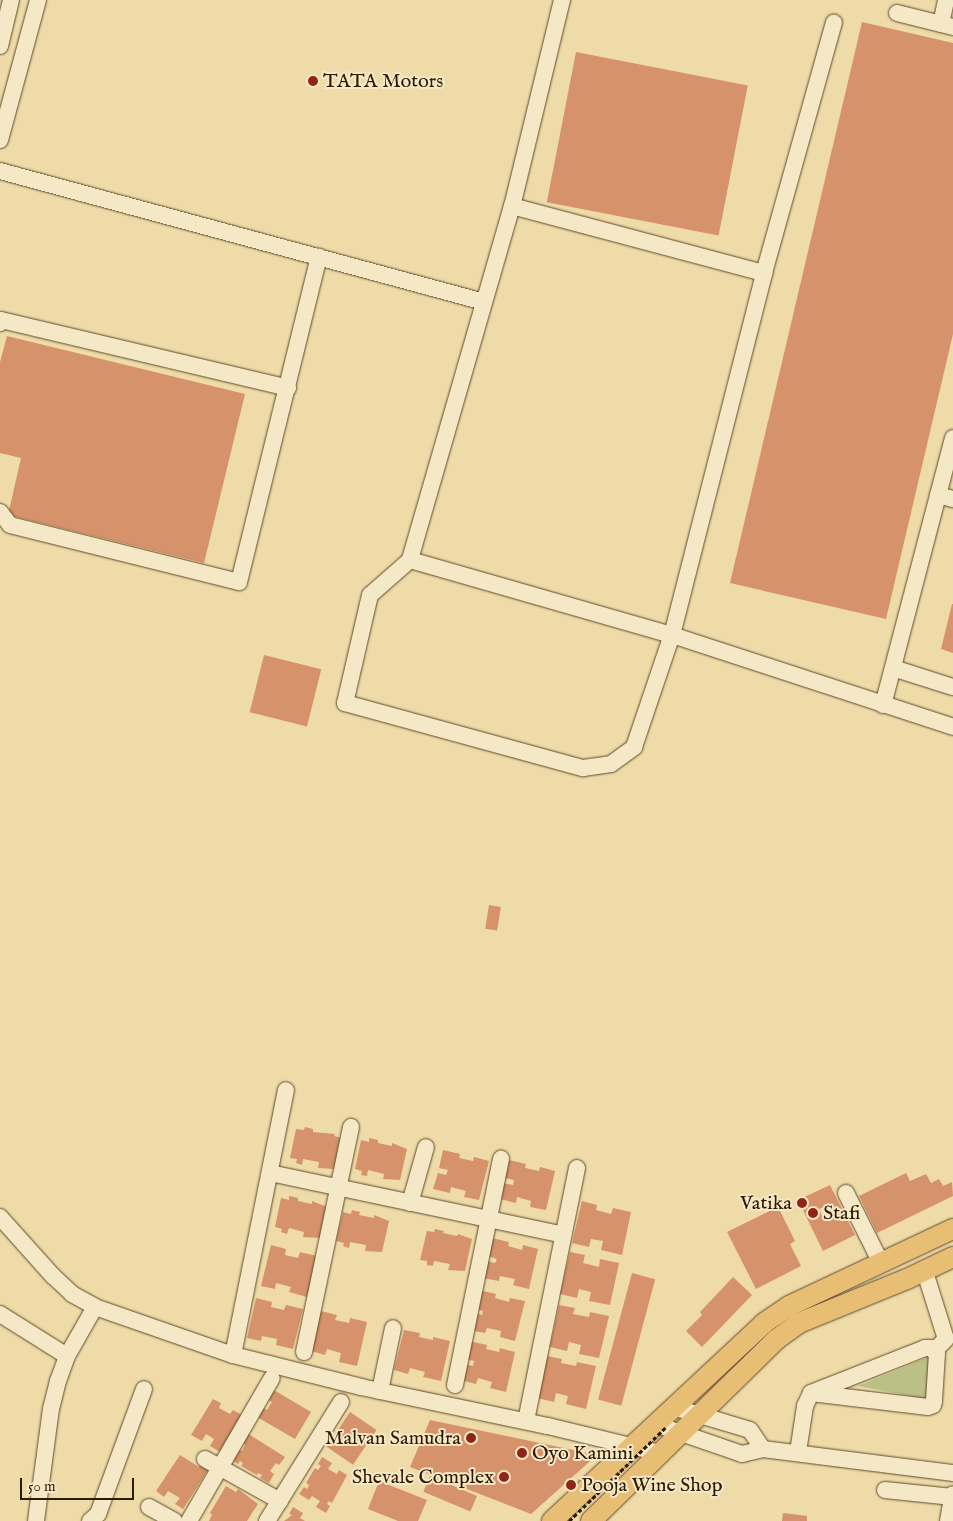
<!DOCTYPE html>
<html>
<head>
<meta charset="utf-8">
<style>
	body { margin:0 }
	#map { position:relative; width:953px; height:1521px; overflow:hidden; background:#efdba8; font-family:"IM FELL English",serif }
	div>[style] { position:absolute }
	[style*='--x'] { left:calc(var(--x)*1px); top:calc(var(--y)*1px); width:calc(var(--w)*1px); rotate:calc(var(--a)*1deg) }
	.green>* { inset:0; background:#bbc086 }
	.building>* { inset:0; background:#d5926b; transform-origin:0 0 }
	.roads { filter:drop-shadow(0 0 1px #5e4a2b) drop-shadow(0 0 1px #5e4a2b) }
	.minor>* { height:16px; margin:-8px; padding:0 8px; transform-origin:8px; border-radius:8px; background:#f5e8c6 }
	.major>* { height:20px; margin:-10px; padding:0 10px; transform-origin:10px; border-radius:10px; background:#e8be74 }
	.path-bridge>* { height:2.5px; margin-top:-1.25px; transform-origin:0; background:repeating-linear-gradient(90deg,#2e1a01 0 4px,transparent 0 6.5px) }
	.dots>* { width:14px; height:14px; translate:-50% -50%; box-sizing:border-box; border:2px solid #f5e8c6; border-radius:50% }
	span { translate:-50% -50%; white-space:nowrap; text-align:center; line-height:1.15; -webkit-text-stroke:4px #f5e8c6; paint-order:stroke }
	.poi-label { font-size:20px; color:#2e1a01 }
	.left { translate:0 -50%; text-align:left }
	.right { translate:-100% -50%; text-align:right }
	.scale { position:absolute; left:20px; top:1478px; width:114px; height:22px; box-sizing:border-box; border:2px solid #2e1a01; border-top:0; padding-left:6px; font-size:15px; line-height:18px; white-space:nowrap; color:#2e1a01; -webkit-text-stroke:4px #f5e8c6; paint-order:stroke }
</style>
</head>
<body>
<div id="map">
	<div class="green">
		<i style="clip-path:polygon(931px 1356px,931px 1400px,858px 1386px)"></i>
	</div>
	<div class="building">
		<i style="clip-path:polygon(862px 22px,953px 43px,953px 334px,886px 619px,730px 583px)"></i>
		<i style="left:576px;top:52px;width:175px;height:153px;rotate:11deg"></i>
		<i style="clip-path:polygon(7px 336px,245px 394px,204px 563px,8px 515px,21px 458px,0 453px,0 362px)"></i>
		<i style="clip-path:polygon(952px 604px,953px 604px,953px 653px,941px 649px)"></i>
		<i style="left:264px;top:655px;width:59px;height:59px;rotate:14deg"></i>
		<i style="left:489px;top:905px;width:12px;height:24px;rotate:9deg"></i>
		<i style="clip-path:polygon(305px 1127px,313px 1129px,313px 1132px,335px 1134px,334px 1136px,342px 1138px,335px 1169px,318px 1168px,319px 1162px,303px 1159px,302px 1165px,296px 1163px,297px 1159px,290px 1158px,296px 1129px,304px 1130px)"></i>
		<i style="clip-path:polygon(369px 1138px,378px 1140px,378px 1143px,392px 1146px,392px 1143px,407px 1149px,400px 1180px,383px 1179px,384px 1174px,368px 1170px,367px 1176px,361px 1175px,362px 1171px,355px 1169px,361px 1140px,369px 1142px)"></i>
		<i style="clip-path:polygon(443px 1150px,460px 1154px,459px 1158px,473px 1161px,474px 1157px,489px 1161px,479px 1200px,464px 1197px,466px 1191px,451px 1187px,450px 1193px,433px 1189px,438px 1173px,446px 1175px,448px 1170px,439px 1168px)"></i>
		<i style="clip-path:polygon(509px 1160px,526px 1164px,525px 1168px,539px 1171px,540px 1167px,555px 1171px,546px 1210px,530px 1207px,531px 1201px,517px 1197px,516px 1203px,500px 1199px,503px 1183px,513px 1185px,514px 1180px,505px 1178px)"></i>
		<i style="clip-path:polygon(906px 1173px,910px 1181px,926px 1174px,931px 1183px,939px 1179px,943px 1186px,952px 1182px,953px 1196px,877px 1233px,859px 1196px)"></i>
		<i style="clip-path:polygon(evenodd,830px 1185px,855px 1235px,823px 1251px,798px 1200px,830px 1185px,826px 1206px,831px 1218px,824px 1221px,819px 1209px,826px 1206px)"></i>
		<i style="clip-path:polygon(289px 1196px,298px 1198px,298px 1201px,312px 1204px,312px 1201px,327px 1207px,320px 1238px,303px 1237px,304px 1232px,289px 1228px,287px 1234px,281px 1232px,282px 1229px,275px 1227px,281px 1198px,289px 1200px)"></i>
		<i style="clip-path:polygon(582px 1201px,597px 1205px,596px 1210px,611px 1214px,613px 1208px,631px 1212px,622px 1255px,601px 1250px,603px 1241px,591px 1239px,589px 1247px,572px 1243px)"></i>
		<i style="clip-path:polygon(778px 1207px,795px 1241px,790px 1244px,801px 1266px,756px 1289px,727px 1232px)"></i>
		<i style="clip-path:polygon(352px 1210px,360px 1212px,359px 1215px,374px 1218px,374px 1215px,389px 1221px,382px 1252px,365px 1251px,366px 1245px,350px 1242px,349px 1248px,343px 1246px,344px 1243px,336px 1241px,343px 1212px,351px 1214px)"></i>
		<i style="clip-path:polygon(435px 1229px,444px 1231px,443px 1233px,457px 1236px,458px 1234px,472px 1239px,465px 1271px,448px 1270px,450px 1264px,434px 1261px,433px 1266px,427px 1265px,427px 1261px,420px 1260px,427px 1231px,434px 1232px)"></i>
		<i style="clip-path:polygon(492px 1238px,509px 1242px,508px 1246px,522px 1250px,523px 1245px,538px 1249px,529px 1289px,513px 1285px,515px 1279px,500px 1276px,499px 1281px,483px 1278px,487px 1261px,495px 1263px,497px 1259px,488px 1256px)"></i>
		<i style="clip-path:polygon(271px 1245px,286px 1249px,285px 1255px,298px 1258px,300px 1252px,317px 1256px,307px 1297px,289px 1292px,291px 1287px,276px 1283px,275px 1289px,261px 1286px)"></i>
		<i style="clip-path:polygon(570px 1252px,585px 1255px,583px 1263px,599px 1267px,600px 1259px,619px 1263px,610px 1305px,589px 1301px,591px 1292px,579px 1289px,577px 1298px,560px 1294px)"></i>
		<i style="left:632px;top:1273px;width:24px;height:131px;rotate:15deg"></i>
		<i style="clip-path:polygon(733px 1277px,752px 1295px,702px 1347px,686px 1331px,702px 1315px,700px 1312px)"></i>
		<i style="clip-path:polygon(479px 1290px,496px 1294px,495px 1298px,509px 1302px,510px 1298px,525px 1301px,515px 1341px,500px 1337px,501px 1331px,487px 1328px,485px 1333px,469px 1330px,473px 1313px,482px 1315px,483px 1311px,474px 1308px)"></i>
		<i style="clip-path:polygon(256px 1298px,272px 1302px,271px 1307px,284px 1310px,286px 1305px,303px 1309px,293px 1349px,276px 1345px,277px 1339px,262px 1336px,261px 1341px,247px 1338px)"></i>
		<i style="clip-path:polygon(559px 1305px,575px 1308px,573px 1314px,589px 1317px,590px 1312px,609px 1316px,599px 1358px,579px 1354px,581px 1345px,569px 1342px,567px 1351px,550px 1347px)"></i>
		<i style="clip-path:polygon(321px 1311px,337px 1315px,335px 1320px,349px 1323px,350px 1318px,367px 1322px,357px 1366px,339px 1362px,341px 1353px,327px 1349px,325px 1355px,311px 1351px)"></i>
		<i style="clip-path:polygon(404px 1330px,420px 1333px,419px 1337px,433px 1340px,433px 1337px,450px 1341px,441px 1381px,423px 1377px,425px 1372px,410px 1368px,408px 1374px,394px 1370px)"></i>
		<i style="clip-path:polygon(469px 1341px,487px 1345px,486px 1349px,499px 1352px,500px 1348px,515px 1352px,506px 1392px,490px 1388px,492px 1382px,478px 1378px,476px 1384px,460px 1380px,464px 1364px,473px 1366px,474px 1361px,465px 1359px)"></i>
		<i style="clip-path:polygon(547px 1356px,562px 1359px,561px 1363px,576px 1366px,577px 1362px,596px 1366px,586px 1409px,566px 1404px,568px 1396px,556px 1393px,554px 1402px,537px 1398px)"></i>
		<i style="clip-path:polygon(272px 1389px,311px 1412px,295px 1439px,257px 1417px,262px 1407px,267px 1410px,272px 1402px,267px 1399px)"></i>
		<i style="clip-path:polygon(213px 1399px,221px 1403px,219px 1408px,230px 1414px,233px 1410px,242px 1415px,220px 1452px,210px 1446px,214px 1439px,206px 1434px,202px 1441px,191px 1435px)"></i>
		<i style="left:350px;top:1412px;width:32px;height:42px;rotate:34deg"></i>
		<i style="clip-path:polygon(430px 1420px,597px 1455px,531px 1514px,410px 1467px)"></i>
		<i style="clip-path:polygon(247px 1433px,285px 1457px,279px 1465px,276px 1463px,270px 1471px,274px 1474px,269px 1483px,260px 1478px,262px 1475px,258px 1473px,257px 1475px,241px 1466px,243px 1463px,240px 1461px,238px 1464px,230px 1459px,237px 1449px,242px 1451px,245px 1445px,241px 1442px)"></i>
		<i style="clip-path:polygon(180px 1455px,199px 1467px,200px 1465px,208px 1470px,183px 1509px,175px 1504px,180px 1498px,168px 1491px,164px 1497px,156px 1491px)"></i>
		<i style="clip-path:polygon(322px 1457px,332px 1463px,328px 1469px,337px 1474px,339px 1470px,347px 1475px,332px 1503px,329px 1501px,327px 1504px,330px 1506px,326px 1513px,316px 1507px,320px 1501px,312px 1496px,309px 1500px,299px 1494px,304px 1487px,307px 1489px,309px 1485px,306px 1483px,315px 1468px,318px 1470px,321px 1466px,318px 1464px)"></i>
		<i style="left:430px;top:1476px;width:51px;height:17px;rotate:23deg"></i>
		<i style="clip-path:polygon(379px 1481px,427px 1500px,418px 1521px,398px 1521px,368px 1509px)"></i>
		<i style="clip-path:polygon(226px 1486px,236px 1492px,238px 1489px,258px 1504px,247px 1521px,209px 1521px,212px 1515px,210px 1513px)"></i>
		<i style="clip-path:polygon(293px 1507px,303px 1513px,300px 1518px,305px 1521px,284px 1521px,292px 1515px,289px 1514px)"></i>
		<i style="clip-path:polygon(783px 1513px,807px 1516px,807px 1521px,782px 1521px)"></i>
	</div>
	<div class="roads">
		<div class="minor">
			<i style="--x:562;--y:0;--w:212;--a:103.6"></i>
			<i style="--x:512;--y:206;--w:368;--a:106.1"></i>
			<i style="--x:410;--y:560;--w:53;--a:138.8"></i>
			<i style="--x:370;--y:595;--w:111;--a:103"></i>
			<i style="--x:345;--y:703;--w:247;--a:15.3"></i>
			<i style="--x:583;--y:768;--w:28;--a:-8"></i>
			<i style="--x:611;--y:764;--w:29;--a:-36"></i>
			<i style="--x:634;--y:747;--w:118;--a:-71.3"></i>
			<i style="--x:672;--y:635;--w:374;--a:-75.7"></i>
			<i style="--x:764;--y:273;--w:260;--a:-74.4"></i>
			<i style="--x:897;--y:13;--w:58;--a:14"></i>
			<i style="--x:941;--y:24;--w:25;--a:-78"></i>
			<i style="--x:0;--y:46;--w:47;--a:-76.6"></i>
			<i style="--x:0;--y:140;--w:145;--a:-74.8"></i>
			<i style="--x:0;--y:171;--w:501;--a:15.14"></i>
			<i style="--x:512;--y:206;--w:261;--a:14.9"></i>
			<i style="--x:0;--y:323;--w:3;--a:-72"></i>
			<i style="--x:1;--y:320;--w:295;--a:13.3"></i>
			<i style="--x:938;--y:495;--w:16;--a:15"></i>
			<i style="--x:0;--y:512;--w:16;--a:52"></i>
			<i style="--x:10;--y:525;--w:236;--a:14"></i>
			<i style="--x:239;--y:582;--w:335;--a:-76.2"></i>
			<i style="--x:410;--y:560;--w:273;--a:16"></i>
			<i style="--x:672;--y:635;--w:296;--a:18.1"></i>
			<i style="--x:893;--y:668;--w:63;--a:17.6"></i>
			<i style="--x:883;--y:705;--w:276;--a:-75.3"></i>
			<i style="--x:270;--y:1173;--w:300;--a:11.9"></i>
			<i style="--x:846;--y:1193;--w:78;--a:63.4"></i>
			<i style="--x:410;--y:1203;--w:58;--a:-74.1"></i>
			<i style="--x:0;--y:1217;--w:79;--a:48.1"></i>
			<i style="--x:53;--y:1276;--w:26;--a:43"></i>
			<i style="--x:72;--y:1294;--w:26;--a:29"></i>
			<i style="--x:95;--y:1307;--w:146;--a:19.2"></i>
			<i style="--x:233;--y:1355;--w:132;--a:14"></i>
			<i style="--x:361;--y:1387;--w:191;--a:11.8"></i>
			<i style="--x:548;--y:1426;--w:115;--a:13.6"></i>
			<i style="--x:924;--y:1269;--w:73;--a:72.6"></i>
			<i style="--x:946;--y:1339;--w:17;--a:135"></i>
			<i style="--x:0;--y:1314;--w:79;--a:32.1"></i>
			<i style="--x:304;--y:1352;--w:230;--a:-78.2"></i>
			<i style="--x:233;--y:1355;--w:270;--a:-78.7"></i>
			<i style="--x:455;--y:1385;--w:231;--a:-78.5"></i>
			<i style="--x:380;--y:1391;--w:64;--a:-78.3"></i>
			<i style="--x:673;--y:1407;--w:80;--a:16.6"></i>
			<i style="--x:750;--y:1430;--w:23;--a:56"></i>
			<i style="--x:526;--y:1421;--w:258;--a:-78.6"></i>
			<i style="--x:655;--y:1424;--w:92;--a:19"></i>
			<i style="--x:742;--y:1454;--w:22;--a:-13"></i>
			<i style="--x:763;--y:1449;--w:192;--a:7.2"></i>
			<i style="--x:798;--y:1452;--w:47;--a:-81.3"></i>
			<i style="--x:805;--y:1406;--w:14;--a:-65"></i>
			<i style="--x:811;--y:1393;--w:123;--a:-21.5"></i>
			<i style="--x:925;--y:1348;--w:7;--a:0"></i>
			<i style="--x:932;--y:1348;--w:7;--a:45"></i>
			<i style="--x:937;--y:1353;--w:48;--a:93.6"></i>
			<i style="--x:934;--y:1401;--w:4;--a:104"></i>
			<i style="--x:933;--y:1405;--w:5;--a:158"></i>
			<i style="--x:928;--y:1407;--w:118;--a:-173.2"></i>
			<i style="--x:205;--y:1459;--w:86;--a:29.2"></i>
			<i style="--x:885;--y:1490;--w:68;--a:5.9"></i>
			<i style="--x:149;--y:1507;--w:29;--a:29"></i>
			<i style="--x:36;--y:1521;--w:113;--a:-82.4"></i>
			<i style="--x:51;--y:1409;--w:29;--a:-76"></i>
			<i style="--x:58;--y:1381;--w:27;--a:-70"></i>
			<i style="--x:67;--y:1356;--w:56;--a:-60.3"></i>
			<i style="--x:90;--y:1521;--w:11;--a:-41"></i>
			<i style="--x:98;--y:1514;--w:133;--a:-69.8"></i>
			<i style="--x:189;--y:1521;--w:165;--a:-59.9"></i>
			<i style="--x:267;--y:1521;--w:140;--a:-58.1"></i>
			<i style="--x:948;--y:1521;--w:27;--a:-80"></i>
		</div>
		<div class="major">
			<i style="--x:552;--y:1521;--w:290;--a:-43"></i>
			<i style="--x:764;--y:1323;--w:30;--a:-34"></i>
			<i style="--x:789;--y:1306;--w:181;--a:-25.2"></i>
			<i style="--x:591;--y:1521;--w:260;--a:-44.4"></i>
			<i style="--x:777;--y:1339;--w:27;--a:-36"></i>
			<i style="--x:799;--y:1323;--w:117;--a:-22.2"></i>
			<i style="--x:907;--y:1279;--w:51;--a:-25.6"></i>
		</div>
	</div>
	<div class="path-bridge">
		<i style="--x:569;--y:1521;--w:134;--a:-44.1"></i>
	</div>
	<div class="dots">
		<i style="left:313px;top:81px;background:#8f2418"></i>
		<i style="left:802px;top:1203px;background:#8f2418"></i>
		<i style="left:813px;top:1213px;background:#8f2418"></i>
		<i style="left:471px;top:1438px;background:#8f2418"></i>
		<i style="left:522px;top:1453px;background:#8f2418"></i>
		<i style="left:504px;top:1477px;background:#8f2418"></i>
		<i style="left:571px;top:1485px;background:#8f2418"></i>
	</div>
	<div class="poi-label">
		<span class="left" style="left:323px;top:81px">TATA Motors</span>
		<span class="right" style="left:792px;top:1203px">Vatika</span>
		<span class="left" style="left:823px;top:1213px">Stafi</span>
		<span class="right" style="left:461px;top:1438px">Malvan Samudra</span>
		<span class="left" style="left:532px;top:1453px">Oyo Kamini</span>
		<span class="right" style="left:494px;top:1477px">Shevale Complex</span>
		<span class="left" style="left:581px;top:1485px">Pooja Wine Shop</span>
	</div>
	<div class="scale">50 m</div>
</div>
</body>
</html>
